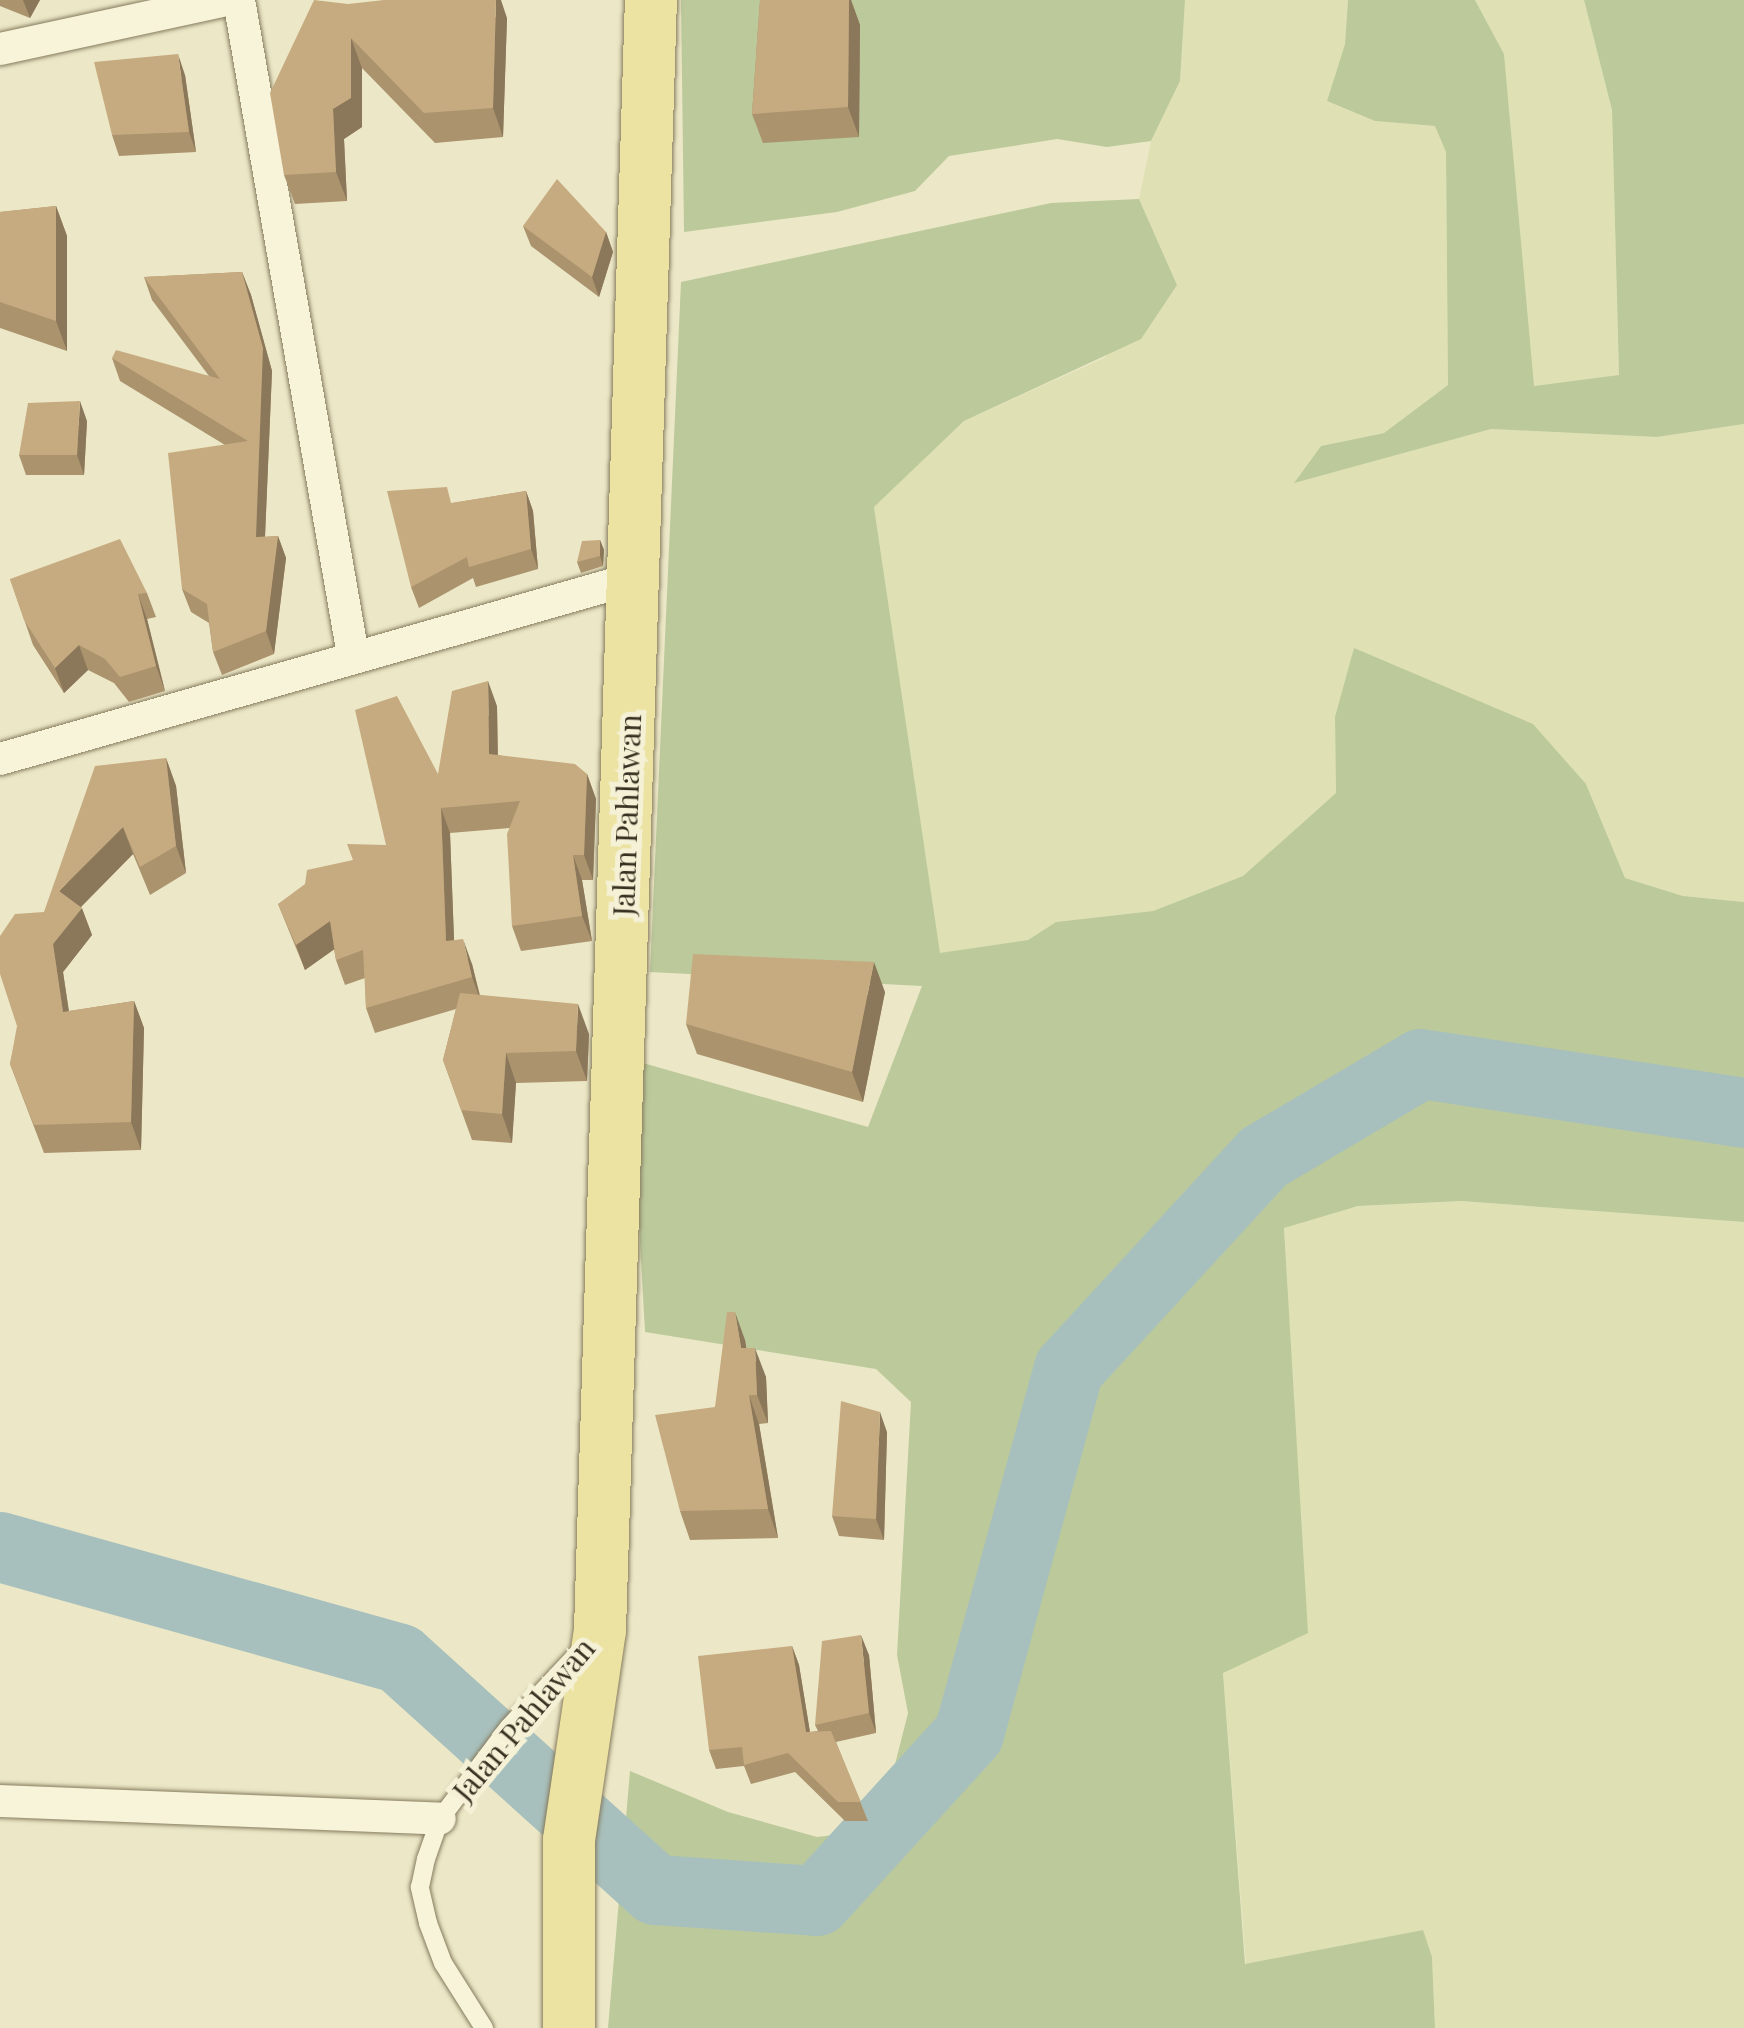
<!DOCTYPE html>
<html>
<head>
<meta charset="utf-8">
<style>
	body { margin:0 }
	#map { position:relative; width:1744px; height:2028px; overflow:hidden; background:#ece8c7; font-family:"Playfair Display",serif }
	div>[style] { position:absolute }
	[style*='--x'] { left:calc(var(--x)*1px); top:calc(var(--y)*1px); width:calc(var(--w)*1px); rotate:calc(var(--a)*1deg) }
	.farmland>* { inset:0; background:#dfe1b5 }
	.green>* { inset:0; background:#bbc99b }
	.river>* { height:70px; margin:-35px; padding:0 35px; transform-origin:35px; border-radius:35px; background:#a8c0bd }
	.roads { filter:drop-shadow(0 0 2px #867b5e) drop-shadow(0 0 2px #867b5e) }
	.service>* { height:18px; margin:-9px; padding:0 9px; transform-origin:9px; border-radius:9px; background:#f7f4da }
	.minor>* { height:32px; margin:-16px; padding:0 16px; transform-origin:16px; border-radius:16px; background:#f7f4da }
	.primary>* { height:52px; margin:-26px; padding:0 26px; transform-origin:26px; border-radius:26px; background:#ece3a2 }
	.wall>* { inset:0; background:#ab936e }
	.shaded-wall>* { inset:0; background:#8b785a }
	.building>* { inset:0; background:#c7ab80 }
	span { translate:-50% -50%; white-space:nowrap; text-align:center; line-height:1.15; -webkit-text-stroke:10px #f4f1d6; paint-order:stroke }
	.street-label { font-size:30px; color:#373020 }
</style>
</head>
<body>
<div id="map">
	<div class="farmland">
		<i style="clip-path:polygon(1185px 0,1348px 0,1345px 44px,1327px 101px,1375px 121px,1436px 126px,1446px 152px,1448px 385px,1384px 433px,1321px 446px,1295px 482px,1491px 429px,1657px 437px,1744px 424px,1744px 902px,1683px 896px,1625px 878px,1586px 784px,1335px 717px,1336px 793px,1243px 876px,1153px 911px,1056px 922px,1028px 940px,940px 954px,874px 507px,964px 421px,1104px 358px,1177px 285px,1139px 199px,1151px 141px,1180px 81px)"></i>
		<i style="clip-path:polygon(1475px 0,1584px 0,1612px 110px,1619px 376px,1533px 386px,1504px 54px)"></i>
		<i style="clip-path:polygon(1461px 1201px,1744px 1222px,1744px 2028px,1435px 2028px,1432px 1957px,1422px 1930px,1246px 1965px,1223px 1672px,1307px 1633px,1284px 1227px,1358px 1206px)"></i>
	</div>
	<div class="green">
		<i style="clip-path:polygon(681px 0,1185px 0,1180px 81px,1151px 141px,1107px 147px,1057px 139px,949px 156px,915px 191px,837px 212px,684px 232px)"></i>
		<i style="clip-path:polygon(1348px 0,1475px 0,1504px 54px,1534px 386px,1619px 375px,1612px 110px,1584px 0,1744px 0,1744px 424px,1657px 437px,1491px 429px,1294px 483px,1321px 446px,1384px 433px,1448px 385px,1446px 152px,1435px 126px,1375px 121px,1327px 101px,1345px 44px)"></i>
		<i style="clip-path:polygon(1139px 199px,1177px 285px,1141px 339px,964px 421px,874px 507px,940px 953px,1028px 940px,1056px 922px,1153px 911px,1243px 876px,1336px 793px,1335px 717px,1354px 648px,1533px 724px,1586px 784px,1625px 878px,1683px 896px,1744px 902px,1744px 1222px,1461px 1201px,1358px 1206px,1284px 1228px,1308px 1633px,1223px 1673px,1245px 1964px,1423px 1930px,1432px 1957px,1435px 2028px,608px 2028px,630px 1771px,728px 1812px,817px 1837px,849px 1833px,886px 1800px,908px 1713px,897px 1655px,911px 1402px,876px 1369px,645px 1332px,636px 1169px,643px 1063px,868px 1127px,922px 986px,650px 972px,681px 282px,1051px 203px)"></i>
	</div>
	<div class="river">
		<i style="--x:0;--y:1547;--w:415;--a:15.6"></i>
		<i style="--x:400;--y:1659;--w:345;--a:42.1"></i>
		<i style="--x:656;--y:1890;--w:161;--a:3.9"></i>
		<i style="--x:817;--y:1901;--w:226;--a:-47.7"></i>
		<i style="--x:969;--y:1734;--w:378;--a:-74.7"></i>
		<i style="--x:1069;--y:1369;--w:288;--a:-47.4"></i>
		<i style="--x:1264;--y:1157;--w:182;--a:-30.6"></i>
		<i style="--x:1421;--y:1064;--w:327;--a:8.6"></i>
	</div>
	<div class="roads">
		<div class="service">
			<i style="--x:484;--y:2028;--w:77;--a:-122.2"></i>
			<i style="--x:443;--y:1963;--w:43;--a:-110.6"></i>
			<i style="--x:428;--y:1923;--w:37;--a:-103"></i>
			<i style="--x:420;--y:1887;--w:29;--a:-78"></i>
			<i style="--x:426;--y:1859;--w:42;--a:-70.7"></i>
			<i style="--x:440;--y:1819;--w:115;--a:-53.1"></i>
			<i style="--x:509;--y:1727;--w:107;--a:-46.9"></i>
		</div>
		<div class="minor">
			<i style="--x:239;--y:0;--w:665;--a:80.13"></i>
			<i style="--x:0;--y:49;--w:232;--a:-12.2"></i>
			<i style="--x:0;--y:759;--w:660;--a:-15.91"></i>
			<i style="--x:0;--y:1801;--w:440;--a:2.3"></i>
		</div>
		<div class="primary">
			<i style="--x:569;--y:2028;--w:188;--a:-90"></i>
			<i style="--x:569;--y:1840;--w:212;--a:-81.6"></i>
			<i style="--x:600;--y:1630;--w:1631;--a:-88.21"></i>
		</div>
	</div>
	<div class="wall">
		<i style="clip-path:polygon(0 0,40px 0,30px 18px,0 6px)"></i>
		<i style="clip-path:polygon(760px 0,851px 0,860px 25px,859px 137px,763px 143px,752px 114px)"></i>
		<i style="clip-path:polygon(348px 4px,507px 18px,503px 137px,435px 143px,362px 68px,362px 127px,344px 139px,347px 201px,295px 204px,284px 175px)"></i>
		<i style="clip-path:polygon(185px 75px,196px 152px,119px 156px,112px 135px)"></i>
		<i style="clip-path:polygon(56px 206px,67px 236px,67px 351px,0 328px,0 212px)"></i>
		<i style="clip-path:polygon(523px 226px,606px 232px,613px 252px,599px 297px,531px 246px)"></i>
		<i style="clip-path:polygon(242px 272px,251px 295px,272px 371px,265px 537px,278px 536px,286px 558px,274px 654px,222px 675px,213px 652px,209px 623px,191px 612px,182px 589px,225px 445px,120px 381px,112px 358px,209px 376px,152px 300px,144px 277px)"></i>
		<i style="clip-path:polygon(87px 421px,84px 475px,26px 475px,19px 455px)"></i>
		<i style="clip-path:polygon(526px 491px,533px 511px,538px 569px,476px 587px,473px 578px,419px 608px,411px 587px,453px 503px)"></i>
		<i style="clip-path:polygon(600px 540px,604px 550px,603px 566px,581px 573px,577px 562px)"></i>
		<i style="clip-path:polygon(10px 579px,147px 593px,156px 617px,147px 619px,165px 691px,129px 702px,114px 683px,88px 670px,64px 693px,33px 645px)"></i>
		<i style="clip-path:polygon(497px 706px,498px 755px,587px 774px,596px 799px,593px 880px,582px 880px,592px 941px,521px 951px,512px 926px,510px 828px,450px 833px,454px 940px,472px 964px,480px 995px,589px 1034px,587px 1081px,516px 1083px,512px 1143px,472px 1140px,443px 1060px,456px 1009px,375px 1033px,366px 1008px,365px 978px,345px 985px,336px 960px,334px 949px,305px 970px,278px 904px,353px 860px,386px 845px,438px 774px)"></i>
		<i style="clip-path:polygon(166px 758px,176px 786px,186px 873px,150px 895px,133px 854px,81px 907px,92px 935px,63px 972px,69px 1011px,134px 1001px,144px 1028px,141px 1150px,44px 1153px,10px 1064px,44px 912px)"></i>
		<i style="clip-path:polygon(885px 992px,863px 1102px,697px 1054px,686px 1024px)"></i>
		<i style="clip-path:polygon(745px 1340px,746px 1348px,766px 1377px,768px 1423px,759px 1424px,778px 1538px,690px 1540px,680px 1511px,715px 1407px)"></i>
		<i style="clip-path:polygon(887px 1432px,884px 1540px,839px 1536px,832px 1516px)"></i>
		<i style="clip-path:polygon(792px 1646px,799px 1665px,810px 1732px,818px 1731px,815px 1725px,869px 1655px,876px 1733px,836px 1742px,868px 1821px,845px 1821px,795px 1772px,751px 1784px,744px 1766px,716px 1769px,709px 1750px)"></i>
	</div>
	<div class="shaded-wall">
		<i style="clip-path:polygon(23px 0,40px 0,30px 18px)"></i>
		<i style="clip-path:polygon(496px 0,501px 0,507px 18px,503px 137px,493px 108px)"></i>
		<i style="clip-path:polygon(849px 0,851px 0,860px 25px,859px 137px,848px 107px)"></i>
		<i style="clip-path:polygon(351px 38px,362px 68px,362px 127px,344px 139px,347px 201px,336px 172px,333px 109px)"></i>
		<i style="clip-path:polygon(178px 54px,185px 75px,196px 152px,189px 132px)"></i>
		<i style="clip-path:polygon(56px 206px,67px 236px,67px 351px,56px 321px)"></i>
		<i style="clip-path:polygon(606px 232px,613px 252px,599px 297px,592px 277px)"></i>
		<i style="clip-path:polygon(242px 272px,251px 295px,272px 371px,264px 560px,256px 537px)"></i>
		<i style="clip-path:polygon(80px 401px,87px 421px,84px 475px,77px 455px)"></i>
		<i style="clip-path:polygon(526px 491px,533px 511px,538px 569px,531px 549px)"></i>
		<i style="clip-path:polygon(278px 536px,286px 558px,274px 654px,266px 631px)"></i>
		<i style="clip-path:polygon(600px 540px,604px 550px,603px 566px,600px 556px)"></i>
		<i style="clip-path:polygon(138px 594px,147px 619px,165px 691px,156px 666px)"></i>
		<i style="clip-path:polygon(79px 645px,88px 670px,64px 693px,55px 668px)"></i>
		<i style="clip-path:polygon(488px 681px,497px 706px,498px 779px,489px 754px)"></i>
		<i style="clip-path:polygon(166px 758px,176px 786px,186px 873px,176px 846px)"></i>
		<i style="clip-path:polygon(587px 774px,596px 799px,593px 880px,584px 855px)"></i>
		<i style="clip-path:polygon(441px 808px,450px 833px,455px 966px,446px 941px)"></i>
		<i style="clip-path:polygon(123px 827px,133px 854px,69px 919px,59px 891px)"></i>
		<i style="clip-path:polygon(573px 855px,582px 880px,592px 941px,582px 916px)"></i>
		<i style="clip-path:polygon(82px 908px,92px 935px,63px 972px,73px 1040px,63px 1012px,53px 944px)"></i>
		<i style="clip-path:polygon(330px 921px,339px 946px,305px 970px,296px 945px)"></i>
		<i style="clip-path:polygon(463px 939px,472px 964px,481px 1002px,472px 977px)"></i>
		<i style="clip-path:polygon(874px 962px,885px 992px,863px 1102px,852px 1072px)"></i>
		<i style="clip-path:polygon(134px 1001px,144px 1028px,141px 1150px,131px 1122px)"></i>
		<i style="clip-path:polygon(578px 1004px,589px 1034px,587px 1081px,576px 1051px)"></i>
		<i style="clip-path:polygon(506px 1053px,516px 1083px,512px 1143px,502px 1114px)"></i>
		<i style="clip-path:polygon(735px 1312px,745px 1340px,751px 1376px,741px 1348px)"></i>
		<i style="clip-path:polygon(755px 1348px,766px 1377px,768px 1423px,757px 1395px)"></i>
		<i style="clip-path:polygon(749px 1395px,759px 1424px,778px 1538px,768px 1509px)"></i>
		<i style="clip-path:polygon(880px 1412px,887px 1432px,884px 1540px,876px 1519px)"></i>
		<i style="clip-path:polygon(861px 1635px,869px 1655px,876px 1733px,869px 1713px)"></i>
		<i style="clip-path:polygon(792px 1646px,799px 1665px,813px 1751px,806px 1732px)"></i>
	</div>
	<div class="building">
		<i style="clip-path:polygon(314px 0,348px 4px,384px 0,496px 0,493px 108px,424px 113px,351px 38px,351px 98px,333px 109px,336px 172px,284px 175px,270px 93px)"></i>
		<i style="clip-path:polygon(760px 0,849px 0,848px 107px,752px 114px)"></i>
		<i style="clip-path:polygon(178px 54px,189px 132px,112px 135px,94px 62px)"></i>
		<i style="clip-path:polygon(557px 179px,606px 232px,592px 277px,523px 226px)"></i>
		<i style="clip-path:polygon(56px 206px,56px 321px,0 302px,0 212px)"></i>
		<i style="clip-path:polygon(242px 272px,263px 348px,256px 537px,278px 536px,266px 631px,213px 652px,207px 604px,182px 589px,168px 453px,248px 441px,112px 358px,116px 350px,220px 379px,144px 277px)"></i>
		<i style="clip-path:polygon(80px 401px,77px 455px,19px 455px,28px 403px)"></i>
		<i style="clip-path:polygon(447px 487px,451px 503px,526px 491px,531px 549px,469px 567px,467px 557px,411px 587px,387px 491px)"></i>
		<i style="clip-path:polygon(120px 539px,147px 593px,138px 594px,156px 666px,120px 677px,105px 659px,79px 645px,55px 668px,24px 620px,10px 579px)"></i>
		<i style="clip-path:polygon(600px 540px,600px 556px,577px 562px,582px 541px)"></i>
		<i style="clip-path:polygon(488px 681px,489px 754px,575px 764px,587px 774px,584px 855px,573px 855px,582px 916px,512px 926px,507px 834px,520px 801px,441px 808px,446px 941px,463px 939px,472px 977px,366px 1008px,363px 950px,336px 960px,330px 921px,296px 945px,278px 904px,305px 884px,307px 870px,353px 860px,347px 844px,386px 845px,355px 710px,397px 696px,438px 774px,452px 691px)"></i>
		<i style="clip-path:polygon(166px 758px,176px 846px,140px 867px,123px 827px,59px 891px,82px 908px,53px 944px,63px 1012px,134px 1001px,131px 1122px,34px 1125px,10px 1064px,17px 1026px,0 974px,0 936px,15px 914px,44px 912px,95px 766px)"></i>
		<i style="clip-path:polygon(693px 954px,874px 962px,852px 1072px,686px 1024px)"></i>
		<i style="clip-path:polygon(460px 993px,578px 1004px,576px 1051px,506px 1053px,502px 1114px,461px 1110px,443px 1060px)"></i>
		<i style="clip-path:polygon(727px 1312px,735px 1312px,741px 1348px,755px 1348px,757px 1395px,749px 1395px,768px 1509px,680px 1511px,655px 1415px,715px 1407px)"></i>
		<i style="clip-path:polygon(841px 1401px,880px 1412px,876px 1519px,832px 1516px)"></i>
		<i style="clip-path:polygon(861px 1635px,869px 1713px,815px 1725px,822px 1641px)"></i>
		<i style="clip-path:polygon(792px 1646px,806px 1732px,831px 1731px,861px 1802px,838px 1802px,788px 1753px,744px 1765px,742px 1747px,709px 1750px,698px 1656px)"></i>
	</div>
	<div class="street-label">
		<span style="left:626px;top:815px;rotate:-88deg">Jalan Pahlawan</span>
		<span style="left:523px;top:1719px;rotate:-50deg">Jalan Pahlawan</span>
	</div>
</div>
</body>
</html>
